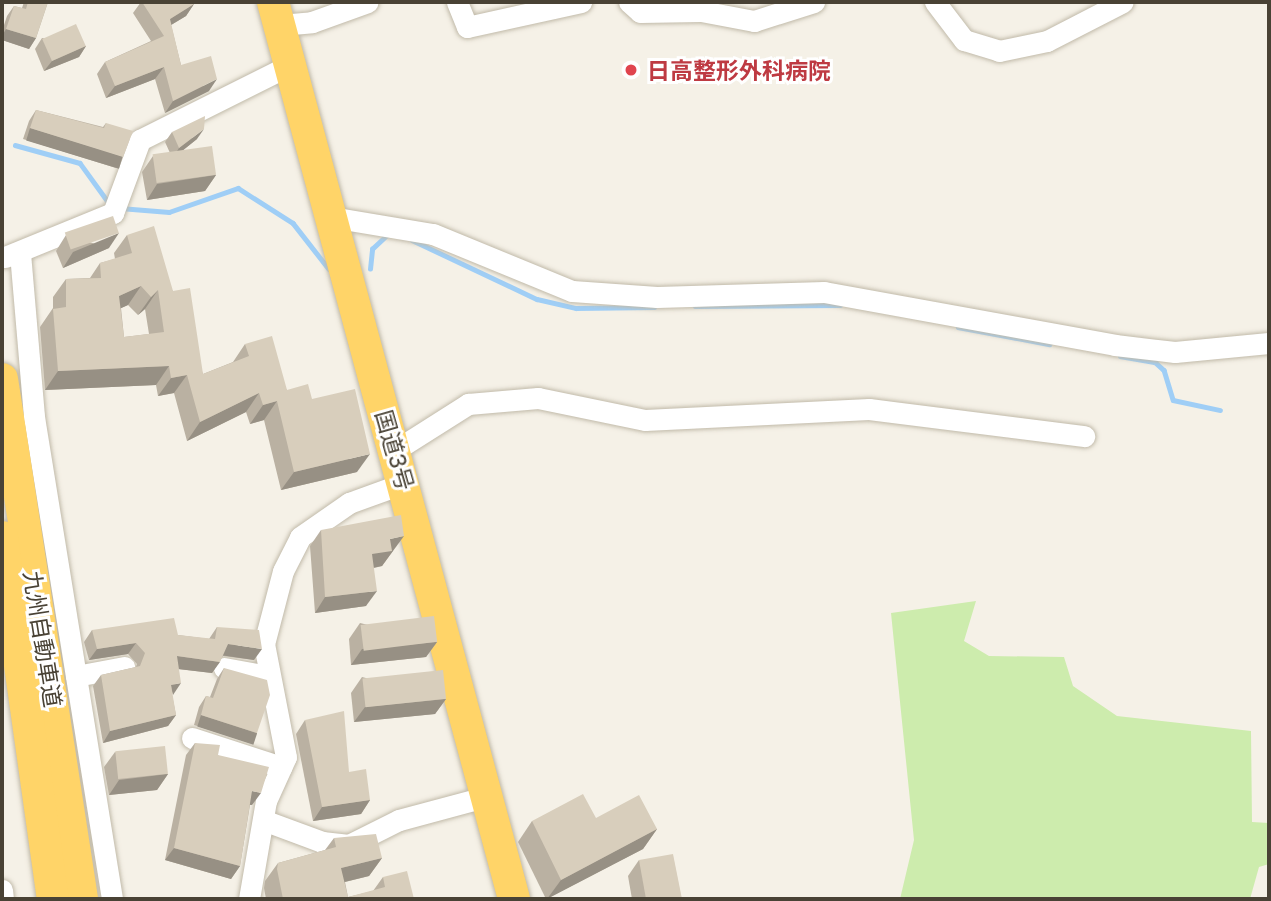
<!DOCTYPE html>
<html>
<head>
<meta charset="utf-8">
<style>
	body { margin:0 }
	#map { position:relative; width:1271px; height:901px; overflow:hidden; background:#f5f1e7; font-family:"Golos Text","Noto Sans JP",sans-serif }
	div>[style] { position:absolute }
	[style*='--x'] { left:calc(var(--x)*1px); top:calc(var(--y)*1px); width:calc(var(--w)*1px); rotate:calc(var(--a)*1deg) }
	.green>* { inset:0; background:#cdecad }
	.stream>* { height:4.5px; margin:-2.25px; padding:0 2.25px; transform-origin:2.25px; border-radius:2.25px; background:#9fcef6 }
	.roads { filter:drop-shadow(0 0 2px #c1baa9) drop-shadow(0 0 2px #c1baa9) }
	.minor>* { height:21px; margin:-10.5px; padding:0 10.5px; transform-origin:10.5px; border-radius:10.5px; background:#fff }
	.highway>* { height:32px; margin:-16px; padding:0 16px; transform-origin:16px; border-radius:16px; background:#ffd468 }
	.wall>* { inset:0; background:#bab1a2 }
	.shaded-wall>* { inset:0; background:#979084; transform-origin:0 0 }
	.building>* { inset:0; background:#d8cebc; transform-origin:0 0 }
	.dots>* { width:19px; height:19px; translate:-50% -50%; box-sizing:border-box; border:4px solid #fff; border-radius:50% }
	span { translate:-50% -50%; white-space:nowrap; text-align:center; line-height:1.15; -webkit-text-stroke:6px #fff; paint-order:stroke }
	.health-label { font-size:23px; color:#be3a42; font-weight:700 }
	.left { translate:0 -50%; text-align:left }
	.street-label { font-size:23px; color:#494235 }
	.frame { position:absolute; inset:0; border:4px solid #494235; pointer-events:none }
</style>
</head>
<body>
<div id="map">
	<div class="green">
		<i style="clip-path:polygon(976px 601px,964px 641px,989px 656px,1064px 657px,1073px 686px,1117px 716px,1251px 731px,1252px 822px,1269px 823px,1269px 864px,1259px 867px,1250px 899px,900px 899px,914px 840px,891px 613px)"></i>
	</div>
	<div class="stream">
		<i style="--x:15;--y:145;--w:67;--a:15.5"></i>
		<i style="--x:80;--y:163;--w:49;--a:54.1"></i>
		<i style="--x:120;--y:208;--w:49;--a:4.7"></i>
		<i style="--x:169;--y:212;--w:73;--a:-19.2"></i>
		<i style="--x:238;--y:188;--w:65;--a:32.5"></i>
		<i style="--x:293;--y:223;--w:58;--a:52"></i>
		<i style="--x:412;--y:240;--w:138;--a:25.3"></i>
		<i style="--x:537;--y:299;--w:40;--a:13"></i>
		<i style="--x:576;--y:308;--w:78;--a:-0.7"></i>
		<i style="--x:370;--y:269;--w:20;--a:-84"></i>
		<i style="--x:372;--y:249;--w:21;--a:-43"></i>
		<i style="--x:695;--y:306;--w:145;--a:-0.4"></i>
		<i style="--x:958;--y:327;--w:93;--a:10.6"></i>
		<i style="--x:1120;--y:356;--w:36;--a:10"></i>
		<i style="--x:1155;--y:362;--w:12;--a:42"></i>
		<i style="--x:1164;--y:370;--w:31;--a:73"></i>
		<i style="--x:1173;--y:400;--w:48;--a:12"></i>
	</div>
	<div class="roads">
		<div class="minor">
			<i style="--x:457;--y:2;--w:27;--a:68"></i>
			<i style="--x:467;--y:27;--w:117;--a:-12.4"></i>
			<i style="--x:629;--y:2;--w:15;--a:42"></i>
			<i style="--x:640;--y:12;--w:61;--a:-0.9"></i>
			<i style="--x:701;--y:11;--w:54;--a:10.7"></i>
			<i style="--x:754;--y:21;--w:63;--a:-17.6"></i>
			<i style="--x:935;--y:2;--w:48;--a:52.7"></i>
			<i style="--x:964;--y:40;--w:37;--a:17"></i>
			<i style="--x:999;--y:51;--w:49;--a:-11.8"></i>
			<i style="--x:1047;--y:41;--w:85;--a:-27.2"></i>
			<i style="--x:280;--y:25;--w:32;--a:-5"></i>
			<i style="--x:312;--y:22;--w:59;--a:-19.7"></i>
			<i style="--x:331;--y:217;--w:103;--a:9.5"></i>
			<i style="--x:433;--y:234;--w:150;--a:22.3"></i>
			<i style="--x:572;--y:291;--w:85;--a:4"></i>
			<i style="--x:657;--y:297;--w:167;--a:-1.7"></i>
			<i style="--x:824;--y:292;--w:296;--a:10.3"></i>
			<i style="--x:1115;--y:345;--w:60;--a:6.7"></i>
			<i style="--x:1175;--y:352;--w:94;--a:-5.5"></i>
			<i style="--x:20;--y:253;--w:165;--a:85.1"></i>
			<i style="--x:34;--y:417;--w:488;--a:80.8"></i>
			<i style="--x:5;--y:257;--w:117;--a:-22.2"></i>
			<i style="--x:113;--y:213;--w:78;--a:-69.7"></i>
			<i style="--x:140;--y:140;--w:168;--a:-26.6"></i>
			<i style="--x:394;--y:451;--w:88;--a:-32.4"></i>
			<i style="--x:468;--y:404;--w:70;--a:-4.9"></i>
			<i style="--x:538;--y:398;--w:109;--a:11.6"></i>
			<i style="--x:645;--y:420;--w:224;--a:-2.8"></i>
			<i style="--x:869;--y:409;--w:217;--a:7.2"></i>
			<i style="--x:224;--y:668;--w:45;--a:10.3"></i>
			<i style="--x:76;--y:676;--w:49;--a:-10.6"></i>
			<i style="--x:192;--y:738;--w:94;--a:18"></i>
			<i style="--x:263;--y:820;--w:63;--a:20.4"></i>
			<i style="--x:322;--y:842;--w:27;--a:6"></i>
			<i style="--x:349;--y:845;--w:56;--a:-26.6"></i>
			<i style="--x:399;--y:820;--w:92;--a:-15.1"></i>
			<i style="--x:2;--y:890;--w:9;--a:84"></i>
			<i style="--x:249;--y:899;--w:99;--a:-80.2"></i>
			<i style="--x:266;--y:801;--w:48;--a:-65.6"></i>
			<i style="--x:286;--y:757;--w:115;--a:-101"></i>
			<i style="--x:264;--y:644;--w:75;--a:-75.4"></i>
			<i style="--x:283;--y:571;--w:38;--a:-63"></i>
			<i style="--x:300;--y:537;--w:60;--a:-34.8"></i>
			<i style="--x:349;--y:503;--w:59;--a:-20"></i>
		</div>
		<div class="highway">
			<i style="--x:273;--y:2;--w:929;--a:74.96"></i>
			<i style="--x:2;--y:379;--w:526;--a:81.25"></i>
			<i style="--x:2;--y:537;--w:366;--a:82"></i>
		</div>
	</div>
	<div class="wall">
		<i style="clip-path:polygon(24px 2px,48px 2px,36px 38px,29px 49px,2px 40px,2px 31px,7px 16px,14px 6px,22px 8px)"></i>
		<i style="clip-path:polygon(141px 2px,193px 2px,194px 4px,186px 16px,171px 25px,181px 65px,209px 91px,165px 113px,155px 79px,106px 98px,97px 74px,105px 62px,151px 41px,133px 13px)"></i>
		<i style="clip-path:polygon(42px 38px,86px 46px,79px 57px,44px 71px,35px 49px)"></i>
		<i style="clip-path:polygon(36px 110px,103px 127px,106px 123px,116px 168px,23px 139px,29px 121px)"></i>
		<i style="clip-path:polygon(172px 132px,197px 139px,182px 151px,216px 175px,205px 191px,147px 200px,142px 172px,153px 156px,170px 153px,165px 142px)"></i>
		<i style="clip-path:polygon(66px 235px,109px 248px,63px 268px,56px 251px)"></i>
		<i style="clip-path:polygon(evenodd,127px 235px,173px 291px,203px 374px,233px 362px,245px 344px,287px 390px,312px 399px,357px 472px,281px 490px,264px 420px,250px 424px,246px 412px,187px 441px,174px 393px,158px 396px,156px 385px,45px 390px,40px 327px,53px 308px,53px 297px,66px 279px,90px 278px,100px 263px,115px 259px,114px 253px,127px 235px,128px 305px,138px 315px,145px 309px,149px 334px,124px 337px,121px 308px,128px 305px)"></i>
		<i style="clip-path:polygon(321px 530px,393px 551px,392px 552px,382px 566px,374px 568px,366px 606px,315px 613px,310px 546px)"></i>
		<i style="clip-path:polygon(360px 623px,437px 642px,426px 657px,351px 665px,349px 639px)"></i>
		<i style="clip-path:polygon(217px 627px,254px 660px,223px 656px,212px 673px,179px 669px,172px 695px,176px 715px,168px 726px,103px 743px,93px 686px,101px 675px,136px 667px,137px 664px,128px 654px,89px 660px,84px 642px,92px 630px,178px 635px,209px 639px)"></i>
		<i style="clip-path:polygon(224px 668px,257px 733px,250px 743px,194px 725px,199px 707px,206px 696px,210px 697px,217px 679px)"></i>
		<i style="clip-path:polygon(362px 677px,446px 699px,435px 714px,354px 722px,351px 693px)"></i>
		<i style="clip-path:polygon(305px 720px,349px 772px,370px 800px,361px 814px,313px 821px,296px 734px)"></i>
		<i style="clip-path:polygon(195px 743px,218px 755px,252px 805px,250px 805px,240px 866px,231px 879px,165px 860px,186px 755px)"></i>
		<i style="clip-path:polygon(115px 752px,168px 774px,157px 790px,109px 795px,104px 767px)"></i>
		<i style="clip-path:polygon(596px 818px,657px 829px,643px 849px,546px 899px,518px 842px,532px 821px)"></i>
		<i style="clip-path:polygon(334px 838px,382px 858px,369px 876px,345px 882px,348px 897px,373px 891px,383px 877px,414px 899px,266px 899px,264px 888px,265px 881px,278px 863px,325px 850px)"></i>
		<i style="clip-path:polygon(639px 860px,682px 899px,632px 899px,628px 876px)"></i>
	</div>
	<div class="shaded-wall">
		<i style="clip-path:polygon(194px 4px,186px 16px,161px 31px,170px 19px)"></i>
		<i style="clip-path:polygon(6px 29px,36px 38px,29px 49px,2px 40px,2px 36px)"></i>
		<i style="clip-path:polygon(86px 46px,79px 57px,44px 71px,52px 61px)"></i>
		<i style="clip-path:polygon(164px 67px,155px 79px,106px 98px,115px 86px)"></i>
		<i style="clip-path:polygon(217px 79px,209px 91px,165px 113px,173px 101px)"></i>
		<i style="left:30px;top:128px;width:97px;height:13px;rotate:17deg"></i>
		<i style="clip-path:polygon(204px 129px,197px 139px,172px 159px,179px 148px)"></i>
		<i style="clip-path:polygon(216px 175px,205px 191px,147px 200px,157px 184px)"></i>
		<i style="clip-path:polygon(119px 233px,109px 248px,63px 268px,73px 252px)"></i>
		<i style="clip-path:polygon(141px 286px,128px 305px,106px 315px,119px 296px)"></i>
		<i style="clip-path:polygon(158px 290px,145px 309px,138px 315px,151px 297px)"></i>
		<i style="clip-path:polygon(169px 366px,156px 385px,45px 390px,58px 371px)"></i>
		<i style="clip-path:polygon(187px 375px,174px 393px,158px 396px,171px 378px)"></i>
		<i style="clip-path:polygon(259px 393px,246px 412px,187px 441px,200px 422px)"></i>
		<i style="clip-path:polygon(277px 401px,264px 420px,250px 424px,263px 405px)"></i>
		<i style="clip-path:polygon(370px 454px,357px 472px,281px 490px,294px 472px)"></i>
		<i style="clip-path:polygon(404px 536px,382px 566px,362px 570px,372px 554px,390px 539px)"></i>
		<i style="clip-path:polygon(377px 591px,366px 606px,315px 613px,325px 597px)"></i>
		<i style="clip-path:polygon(437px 642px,426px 657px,351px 665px,362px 649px)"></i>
		<i style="clip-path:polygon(136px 643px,128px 654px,89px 660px,97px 649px)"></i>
		<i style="clip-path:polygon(228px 644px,262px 649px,254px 660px,220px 655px)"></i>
		<i style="clip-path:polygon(177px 656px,220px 662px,212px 673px,169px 668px)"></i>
		<i style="clip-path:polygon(181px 683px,173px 695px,171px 685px)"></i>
		<i style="clip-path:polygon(446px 699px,435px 714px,354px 722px,365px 707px)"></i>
		<i style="clip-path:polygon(176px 715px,168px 726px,103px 743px,110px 731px)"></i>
		<i style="left:201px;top:715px;width:59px;height:12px;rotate:18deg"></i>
		<i style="clip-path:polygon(168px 774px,157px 790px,109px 795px,119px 780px)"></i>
		<i style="clip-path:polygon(252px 791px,261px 793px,252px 805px,243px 804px)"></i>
		<i style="clip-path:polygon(370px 800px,361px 814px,313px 821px,322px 807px)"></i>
		<i style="clip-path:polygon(657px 829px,643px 849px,547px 899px,561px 880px)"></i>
		<i style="clip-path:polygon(174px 848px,240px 866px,231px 879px,165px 860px)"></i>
		<i style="clip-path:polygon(382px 858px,369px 876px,328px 886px,341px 868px)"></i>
	</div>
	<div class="building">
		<i style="clip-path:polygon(28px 2px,48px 2px,36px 38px,6px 29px,14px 6px,26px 9px)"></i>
		<i style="clip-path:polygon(142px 2px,193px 2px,194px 4px,170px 19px,181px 65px,211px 56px,217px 79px,173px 101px,164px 67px,115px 86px,105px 62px,164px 36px)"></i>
		<i style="left:76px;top:24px;width:24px;height:37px;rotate:66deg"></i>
		<i style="clip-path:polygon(36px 110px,104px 128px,106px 123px,133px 131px,123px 157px,30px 128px)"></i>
		<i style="clip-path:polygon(205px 116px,204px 129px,179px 148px,172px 132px)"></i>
		<i style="left:212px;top:146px;width:29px;height:60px;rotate:82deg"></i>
		<i style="left:113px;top:216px;width:18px;height:51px;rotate:71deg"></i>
		<i style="clip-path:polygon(evenodd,154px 226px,173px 291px,190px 288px,203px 374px,249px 356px,245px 344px,272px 336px,287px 390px,308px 384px,312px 399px,355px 389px,370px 454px,294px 472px,277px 401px,263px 405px,259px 393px,200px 422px,187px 375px,171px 378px,169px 366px,58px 371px,53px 309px,66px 307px,66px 279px,101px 278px,100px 263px,132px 253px,127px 235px,154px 226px,141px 286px,151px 297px,158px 290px,164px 332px,124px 337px,119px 296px,141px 286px)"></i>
		<i style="clip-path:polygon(401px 515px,404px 536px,390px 539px,392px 551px,372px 554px,377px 591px,325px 597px,321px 530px)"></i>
		<i style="left:434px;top:616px;width:26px;height:74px;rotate:83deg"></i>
		<i style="clip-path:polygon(174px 618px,178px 635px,215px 639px,217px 627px,259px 630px,262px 649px,228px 644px,220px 662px,177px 656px,181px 683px,171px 685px,176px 715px,110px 731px,101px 675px,140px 666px,145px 653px,136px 643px,97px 649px,92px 630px)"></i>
		<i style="clip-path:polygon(224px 668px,267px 680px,270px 695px,257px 733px,201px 715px,206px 696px,213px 698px)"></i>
		<i style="left:443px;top:670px;width:29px;height:81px;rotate:84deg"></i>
		<i style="clip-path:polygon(344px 711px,349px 772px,366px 769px,370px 800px,322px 807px,305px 720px)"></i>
		<i style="clip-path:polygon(195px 743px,220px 745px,218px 755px,269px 767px,261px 793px,252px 791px,240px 866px,174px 848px)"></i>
		<i style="left:165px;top:746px;width:28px;height:50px;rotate:84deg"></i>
		<i style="clip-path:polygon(583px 794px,596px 818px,639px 795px,657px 829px,561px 880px,532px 821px)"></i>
		<i style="clip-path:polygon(376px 834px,382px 858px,341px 868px,348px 897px,385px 887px,383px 877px,407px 871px,414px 899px,283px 899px,277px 869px,278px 863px,336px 847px,334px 838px)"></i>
		<i style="clip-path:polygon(673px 854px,682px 899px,646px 899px,639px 860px)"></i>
	</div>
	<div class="dots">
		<i style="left:631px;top:70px;background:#e0444e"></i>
	</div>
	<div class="health-label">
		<span class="left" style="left:647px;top:70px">日高整形外科病院</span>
	</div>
	<div class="street-label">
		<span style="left:395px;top:450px;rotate:74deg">国道3号</span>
		<span style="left:43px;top:639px;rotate:81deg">九州自動車道</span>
	</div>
	<div class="frame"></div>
</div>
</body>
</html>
